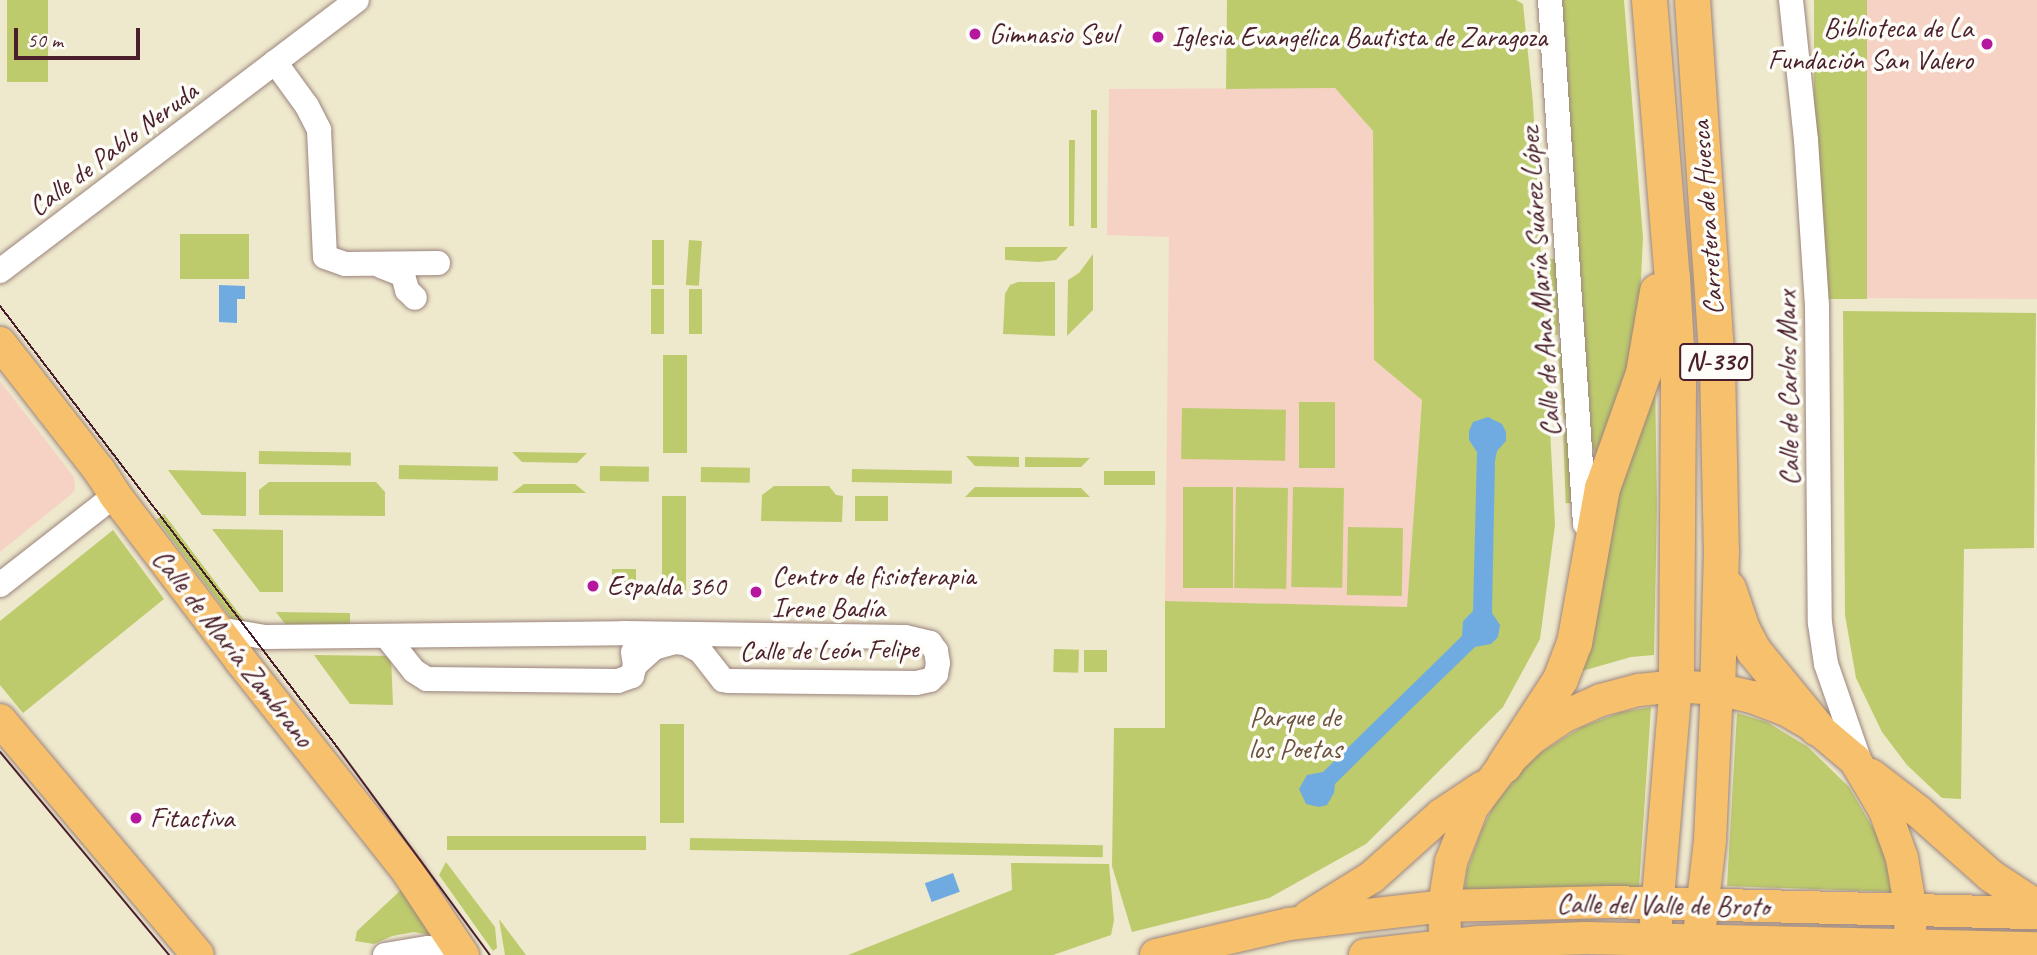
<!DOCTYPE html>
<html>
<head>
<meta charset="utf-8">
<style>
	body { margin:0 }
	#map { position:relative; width:2037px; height:955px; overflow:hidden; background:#eee8cd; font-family:Caveat,sans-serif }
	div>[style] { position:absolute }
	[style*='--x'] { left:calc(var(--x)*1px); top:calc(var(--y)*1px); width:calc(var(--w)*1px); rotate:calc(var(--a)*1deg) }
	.built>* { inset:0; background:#f6d2c4 }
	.green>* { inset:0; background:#bdcb6d; transform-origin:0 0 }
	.water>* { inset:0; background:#6fabe0; transform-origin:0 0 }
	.roads { filter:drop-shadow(0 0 2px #9c847c) drop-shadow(0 0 2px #9c847c) }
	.minor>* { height:24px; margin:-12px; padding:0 12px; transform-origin:12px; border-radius:12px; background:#fff }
	.major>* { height:32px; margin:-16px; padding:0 16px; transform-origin:16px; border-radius:16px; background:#f7c06c }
	.highway>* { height:35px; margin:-17.5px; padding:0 17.5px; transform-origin:17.5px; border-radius:17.5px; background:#f7c06c }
	.tram>* { height:2px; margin:-1px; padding:0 1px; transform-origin:1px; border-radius:1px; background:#4a1f2b }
	.dots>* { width:19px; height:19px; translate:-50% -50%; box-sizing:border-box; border:4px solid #fdfcf7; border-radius:50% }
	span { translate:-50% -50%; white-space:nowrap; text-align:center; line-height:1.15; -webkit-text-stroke:7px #fdfcf7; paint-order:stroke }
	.shield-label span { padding:2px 5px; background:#fdfcf7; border:2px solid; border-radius:5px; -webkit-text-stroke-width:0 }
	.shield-label { font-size:26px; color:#4a1f2b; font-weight:700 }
	.poi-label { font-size:28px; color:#4a1f2b }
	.right { translate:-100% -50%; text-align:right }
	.left { translate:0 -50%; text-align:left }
	.street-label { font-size:28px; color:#4a1f2b }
	.park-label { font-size:28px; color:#6c533f }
	.scale { position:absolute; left:14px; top:28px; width:126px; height:32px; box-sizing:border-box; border:4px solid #4a1f2b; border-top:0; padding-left:9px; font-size:21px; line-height:24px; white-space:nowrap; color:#4a1f2b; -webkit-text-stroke:5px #fdfcf7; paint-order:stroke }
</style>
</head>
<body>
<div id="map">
	<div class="built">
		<i style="clip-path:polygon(1816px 0,2037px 0,2037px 299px,1842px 298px,1826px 91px)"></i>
		<i style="clip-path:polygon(1335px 88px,1373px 131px,1374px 359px,1422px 400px,1407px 608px,1165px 601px,1169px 237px,1107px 235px,1109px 89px)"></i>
		<i style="clip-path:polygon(0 381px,74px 477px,75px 487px,74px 492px,0 552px)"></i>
	</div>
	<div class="green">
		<i style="left:7px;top:0;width:41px;height:82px"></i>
		<i style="clip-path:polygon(1227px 0,1516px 0,1523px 4px,1533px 103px,1555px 525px,1540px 639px,1503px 707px,1366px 844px,1269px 898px,1132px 932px,1112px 866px,1114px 728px,1165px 728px,1165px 601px,1407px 607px,1422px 400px,1374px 360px,1373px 131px,1335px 88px,1226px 89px)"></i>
		<i style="clip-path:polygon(1562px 0,1624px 0,1643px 238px,1637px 359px,1596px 455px,1591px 444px)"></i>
		<i style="left:1814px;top:0;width:53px;height:299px"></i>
		<i style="left:1091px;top:110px;width:6px;height:118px"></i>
		<i style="clip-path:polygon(1069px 140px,1075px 140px,1074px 226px,1069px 226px)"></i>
		<i style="left:180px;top:234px;width:69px;height:45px"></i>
		<i style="left:652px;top:240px;width:12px;height:45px"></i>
		<i style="left:689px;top:240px;width:13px;height:45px;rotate:4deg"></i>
		<i style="clip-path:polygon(1005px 247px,1068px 247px,1056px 260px,1038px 262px,1005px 260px)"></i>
		<i style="clip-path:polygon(1093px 254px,1093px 310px,1067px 336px,1068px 280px,1079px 273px)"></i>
		<i style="left:1550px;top:259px;width:8px;height:76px"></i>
		<i style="clip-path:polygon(1018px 282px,1055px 282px,1055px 336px,1003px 334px,1005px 294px,1010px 285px)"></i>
		<i style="left:651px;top:289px;width:13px;height:45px"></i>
		<i style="left:689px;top:289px;width:13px;height:45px"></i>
		<i style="clip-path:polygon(1843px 311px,2036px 313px,2034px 548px,1964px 549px,1961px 799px,1942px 798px,1907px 765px,1882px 732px,1856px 678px,1845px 615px)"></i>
		<i style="left:1564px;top:343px;width:76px;height:7px;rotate:85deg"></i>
		<i style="left:663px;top:355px;width:24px;height:98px"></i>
		<i style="clip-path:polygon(1655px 374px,1657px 507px,1654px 655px,1631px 657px,1575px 673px,1605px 522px)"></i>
		<i style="left:1299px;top:402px;width:36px;height:66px"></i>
		<i style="left:1182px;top:408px;width:104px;height:51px;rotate:1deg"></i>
		<i style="left:1570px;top:427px;width:76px;height:7px;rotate:88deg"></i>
		<i style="left:259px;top:451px;width:92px;height:13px;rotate:1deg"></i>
		<i style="clip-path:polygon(512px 452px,587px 453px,577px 463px,522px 462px)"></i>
		<i style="clip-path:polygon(966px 456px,1019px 457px,1019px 467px,975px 466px)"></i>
		<i style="clip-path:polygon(1025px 457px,1090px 458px,1081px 467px,1025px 467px)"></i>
		<i style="left:399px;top:465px;width:99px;height:14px;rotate:1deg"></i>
		<i style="left:600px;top:466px;width:49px;height:15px;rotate:1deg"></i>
		<i style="left:701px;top:467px;width:49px;height:15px;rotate:1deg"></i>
		<i style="left:852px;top:469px;width:100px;height:13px;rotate:1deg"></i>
		<i style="clip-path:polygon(168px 470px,246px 472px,246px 516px,202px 515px)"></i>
		<i style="left:1104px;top:471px;width:51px;height:14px"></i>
		<i style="clip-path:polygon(269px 482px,376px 482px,385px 492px,385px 516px,259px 515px,259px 490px)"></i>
		<i style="clip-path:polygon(524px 484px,575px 484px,586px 493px,512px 493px)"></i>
		<i style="clip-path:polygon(774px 486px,829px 486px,836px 495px,843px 496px,842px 522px,761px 521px,762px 495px)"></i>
		<i style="clip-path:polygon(975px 487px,1081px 488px,1090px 497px,965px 497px)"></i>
		<i style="left:1183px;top:487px;width:50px;height:101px"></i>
		<i style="left:1236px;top:487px;width:52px;height:101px;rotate:1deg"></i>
		<i style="left:1293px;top:487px;width:51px;height:100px;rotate:1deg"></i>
		<i style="left:662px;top:496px;width:24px;height:98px"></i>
		<i style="left:855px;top:496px;width:33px;height:25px"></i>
		<i style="left:164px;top:514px;width:141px;height:9px;rotate:53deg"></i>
		<i style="left:1348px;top:527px;width:55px;height:68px;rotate:1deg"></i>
		<i style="clip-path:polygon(212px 529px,283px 530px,283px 592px,260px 592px)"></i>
		<i style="clip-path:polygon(113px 530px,164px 599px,23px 713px,0 685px,0 621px)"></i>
		<i style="left:612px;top:569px;width:24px;height:25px"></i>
		<i style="clip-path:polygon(276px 612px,350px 613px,350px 625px,289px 629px)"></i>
		<i style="left:1054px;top:649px;width:25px;height:23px;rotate:2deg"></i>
		<i style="left:1084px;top:650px;width:23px;height:22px"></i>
		<i style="clip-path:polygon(314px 655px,391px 656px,393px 705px,350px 704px)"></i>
		<i style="clip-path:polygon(1651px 707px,1639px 887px,1464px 892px,1467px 870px,1482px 829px,1494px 805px,1522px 770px,1540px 753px,1582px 727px,1621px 712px)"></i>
		<i style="clip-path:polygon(1737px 713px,1767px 722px,1808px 747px,1849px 787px,1880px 840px,1893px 892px,1727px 886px)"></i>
		<i style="left:660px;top:724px;width:24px;height:99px"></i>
		<i style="left:447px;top:836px;width:199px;height:14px"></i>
		<i style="left:690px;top:838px;width:413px;height:12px;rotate:1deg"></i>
		<i style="clip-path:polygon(446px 862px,495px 927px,497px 948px,493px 951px,439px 875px)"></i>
		<i style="clip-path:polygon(1011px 863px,1109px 864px,1114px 920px,1111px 935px,1053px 955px,848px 955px,1012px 890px)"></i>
		<i style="clip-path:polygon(402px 889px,440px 937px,414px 932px,392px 936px,374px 944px,355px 941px,357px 931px)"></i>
		<i style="clip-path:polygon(499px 919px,526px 955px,505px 955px)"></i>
	</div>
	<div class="water">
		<i style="clip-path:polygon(219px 285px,245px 286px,245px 299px,237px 299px,237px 323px,219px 322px)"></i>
		<i style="clip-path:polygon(1488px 417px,1502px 424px,1506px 432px,1506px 441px,1497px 451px,1495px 461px,1492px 613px,1500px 625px,1498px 637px,1491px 644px,1475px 647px,1409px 711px,1335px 784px,1334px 793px,1327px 805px,1319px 807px,1306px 804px,1299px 789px,1307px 775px,1323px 772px,1462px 636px,1463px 621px,1473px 611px,1477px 452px,1469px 440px,1469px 431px,1473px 422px)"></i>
		<i style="left:953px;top:873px;width:20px;height:30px;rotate:70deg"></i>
	</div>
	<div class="roads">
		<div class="minor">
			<i style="--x:1550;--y:0;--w:525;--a:86.18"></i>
			<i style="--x:1791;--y:0;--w:141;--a:83.9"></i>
			<i style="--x:1806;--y:140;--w:167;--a:86.2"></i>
			<i style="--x:1817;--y:307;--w:316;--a:89.5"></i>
			<i style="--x:1820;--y:623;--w:41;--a:81.7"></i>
			<i style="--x:1826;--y:664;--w:110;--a:70.9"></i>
			<i style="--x:275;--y:62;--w:54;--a:54"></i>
			<i style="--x:307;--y:106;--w:27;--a:63"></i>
			<i style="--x:319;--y:130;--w:127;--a:87.3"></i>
			<i style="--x:325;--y:257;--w:21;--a:19"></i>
			<i style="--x:345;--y:264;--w:93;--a:-0.6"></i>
			<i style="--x:381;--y:266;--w:24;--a:22"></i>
			<i style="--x:403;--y:275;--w:16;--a:75"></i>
			<i style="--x:407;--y:290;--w:11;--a:45"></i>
			<i style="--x:0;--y:271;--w:448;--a:-37.2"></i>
			<i style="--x:0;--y:585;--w:146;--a:-38"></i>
			<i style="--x:218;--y:629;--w:48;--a:9.7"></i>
			<i style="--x:265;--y:637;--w:358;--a:-0.6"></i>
			<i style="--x:623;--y:633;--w:282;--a:0.8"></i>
			<i style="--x:905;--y:637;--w:26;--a:13"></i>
			<i style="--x:930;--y:643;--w:10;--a:53"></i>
			<i style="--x:936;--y:651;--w:12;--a:81"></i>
			<i style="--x:938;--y:663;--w:11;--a:100"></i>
			<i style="--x:936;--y:674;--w:8;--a:135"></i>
			<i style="--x:930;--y:680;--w:14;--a:168"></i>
			<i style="--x:916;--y:683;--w:187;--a:-179.4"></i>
			<i style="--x:729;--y:681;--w:6;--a:-171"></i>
			<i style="--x:723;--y:680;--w:37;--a:-128"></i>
			<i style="--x:700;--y:651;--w:17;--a:-152"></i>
			<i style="--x:685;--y:643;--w:10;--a:-174"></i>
			<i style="--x:675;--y:642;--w:22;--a:164"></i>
			<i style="--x:654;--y:648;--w:25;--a:138"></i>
			<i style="--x:387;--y:637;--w:43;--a:51.5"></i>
			<i style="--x:414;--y:671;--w:15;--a:32"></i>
			<i style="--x:427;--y:679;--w:191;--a:0.6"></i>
			<i style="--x:618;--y:681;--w:15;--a:-20"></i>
			<i style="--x:632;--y:676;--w:11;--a:-75"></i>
			<i style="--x:635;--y:665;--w:13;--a:-99"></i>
			<i style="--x:385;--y:955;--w:44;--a:-9.2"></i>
			<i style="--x:428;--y:948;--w:32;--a:13"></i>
		</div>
		<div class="major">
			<i style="--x:0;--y:343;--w:161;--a:52.1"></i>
			<i style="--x:99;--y:470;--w:30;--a:57"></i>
			<i style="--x:115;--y:495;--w:208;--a:52.8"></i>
			<i style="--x:241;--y:661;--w:269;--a:51.6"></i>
			<i style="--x:408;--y:872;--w:100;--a:56.5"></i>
			<i style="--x:0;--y:720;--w:307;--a:49.9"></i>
			<i style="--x:1871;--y:775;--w:61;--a:37.6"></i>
			<i style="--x:1919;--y:812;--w:96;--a:41.6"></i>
			<i style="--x:1991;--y:876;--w:55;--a:33.1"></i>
			<i style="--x:1309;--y:916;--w:74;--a:-31.8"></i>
			<i style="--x:1372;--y:877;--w:93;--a:-41.9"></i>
			<i style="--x:1441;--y:815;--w:50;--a:-33.7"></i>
			<i style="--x:1656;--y:922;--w:237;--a:-85.2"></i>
			<i style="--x:1700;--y:926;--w:86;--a:-83.3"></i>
			<i style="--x:1710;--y:841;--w:152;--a:-87.4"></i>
			<i style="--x:1156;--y:955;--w:137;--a:-13.1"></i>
			<i style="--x:1289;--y:924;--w:156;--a:-6.6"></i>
			<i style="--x:1444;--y:906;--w:165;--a:-1.4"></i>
			<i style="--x:1609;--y:902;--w:428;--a:1.5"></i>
			<i style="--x:1365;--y:955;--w:115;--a:-6.5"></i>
			<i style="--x:1479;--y:942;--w:107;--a:-2.1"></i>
			<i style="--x:1586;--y:938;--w:451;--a:1.3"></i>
			<i style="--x:1446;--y:955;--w:49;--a:-92.3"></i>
			<i style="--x:1444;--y:906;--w:45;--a:-81"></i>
			<i style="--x:1451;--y:862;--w:58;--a:-68.7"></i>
			<i style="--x:1472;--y:808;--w:54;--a:-53.3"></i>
			<i style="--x:1504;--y:765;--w:39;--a:-44"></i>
			<i style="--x:1532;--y:738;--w:40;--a:-34"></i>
			<i style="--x:1565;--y:716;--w:39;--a:-24"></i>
			<i style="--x:1601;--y:700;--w:39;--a:-15"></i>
			<i style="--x:1639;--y:690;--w:37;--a:-6"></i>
			<i style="--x:1676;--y:686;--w:41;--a:4.2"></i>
			<i style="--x:1717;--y:689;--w:36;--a:13"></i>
			<i style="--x:1752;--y:697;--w:36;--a:21"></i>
			<i style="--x:1786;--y:710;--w:36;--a:30"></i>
			<i style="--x:1817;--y:728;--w:50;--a:40.1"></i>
			<i style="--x:1855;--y:760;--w:59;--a:59.5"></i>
			<i style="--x:1885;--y:811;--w:50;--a:70.1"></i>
			<i style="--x:1902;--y:858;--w:54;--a:80.4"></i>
			<i style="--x:1911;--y:911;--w:44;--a:92.6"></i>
		</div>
		<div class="highway">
			<i style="--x:1649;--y:0;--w:278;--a:85.3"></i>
			<i style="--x:1672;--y:277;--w:109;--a:86.8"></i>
			<i style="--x:1678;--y:386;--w:300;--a:90.4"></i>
			<i style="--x:1692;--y:0;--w:367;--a:86.1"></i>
			<i style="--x:1717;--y:366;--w:184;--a:88.8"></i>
			<i style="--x:1721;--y:550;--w:139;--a:91.6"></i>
			<i style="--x:1728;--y:588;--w:43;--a:71.1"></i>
			<i style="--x:1742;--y:629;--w:24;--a:62"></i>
			<i style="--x:1753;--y:650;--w:101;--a:50.6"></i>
			<i style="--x:1504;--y:765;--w:103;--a:-56.9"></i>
			<i style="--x:1560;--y:679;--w:39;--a:-69"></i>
			<i style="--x:1574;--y:643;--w:158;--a:-79.8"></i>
			<i style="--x:1602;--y:488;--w:122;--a:-70.4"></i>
			<i style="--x:1643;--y:373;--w:83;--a:-80.3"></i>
		</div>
	</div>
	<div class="tram">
		<i style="--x:0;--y:306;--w:555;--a:52.61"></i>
		<i style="--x:337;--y:747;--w:258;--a:53.7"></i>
		<i style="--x:0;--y:752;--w:264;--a:50.2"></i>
	</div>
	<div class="dots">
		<i style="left:975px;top:34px;background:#b5179e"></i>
		<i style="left:1158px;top:37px;background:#b5179e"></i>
		<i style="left:1987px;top:44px;background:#b5179e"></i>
		<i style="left:593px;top:586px;background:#b5179e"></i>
		<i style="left:756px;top:592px;background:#b5179e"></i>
		<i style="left:136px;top:818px;background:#b5179e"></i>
	</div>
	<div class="shield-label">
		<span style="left:1716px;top:362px">N-330</span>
	</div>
	<div class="poi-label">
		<span class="right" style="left:1973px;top:44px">Biblioteca de La<br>Fundación San Valero</span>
		<span class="left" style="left:989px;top:34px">Gimnasio Seul</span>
		<span class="left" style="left:1172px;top:37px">Iglesia Evangélica Bautista de Zaragoza</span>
		<span class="left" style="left:772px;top:592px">Centro de fisioterapia<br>Irene Badía</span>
		<span class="left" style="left:607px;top:586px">Espalda 360</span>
		<span class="left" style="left:150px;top:818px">Fitactiva</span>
	</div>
	<div class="street-label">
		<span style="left:113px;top:149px;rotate:-37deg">Calle de Pablo Neruda</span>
		<span style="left:1707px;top:218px;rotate:-94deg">Carretera de Huesca</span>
		<span style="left:1540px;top:282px;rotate:-94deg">Calle de Ana María Suárez López</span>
		<span style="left:1788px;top:388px;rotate:-91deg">Calle de Carlos Marx</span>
		<span style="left:233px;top:648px;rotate:52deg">Calle de María Zambrano</span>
		<span style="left:829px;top:650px;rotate:-1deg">Calle de León Felipe</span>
		<span style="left:1663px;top:905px;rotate:1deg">Calle del Valle de Broto</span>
	</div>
	<div class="park-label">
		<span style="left:1295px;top:733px">Parque de<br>los Poetas</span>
	</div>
	<div class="scale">50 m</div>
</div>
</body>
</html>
